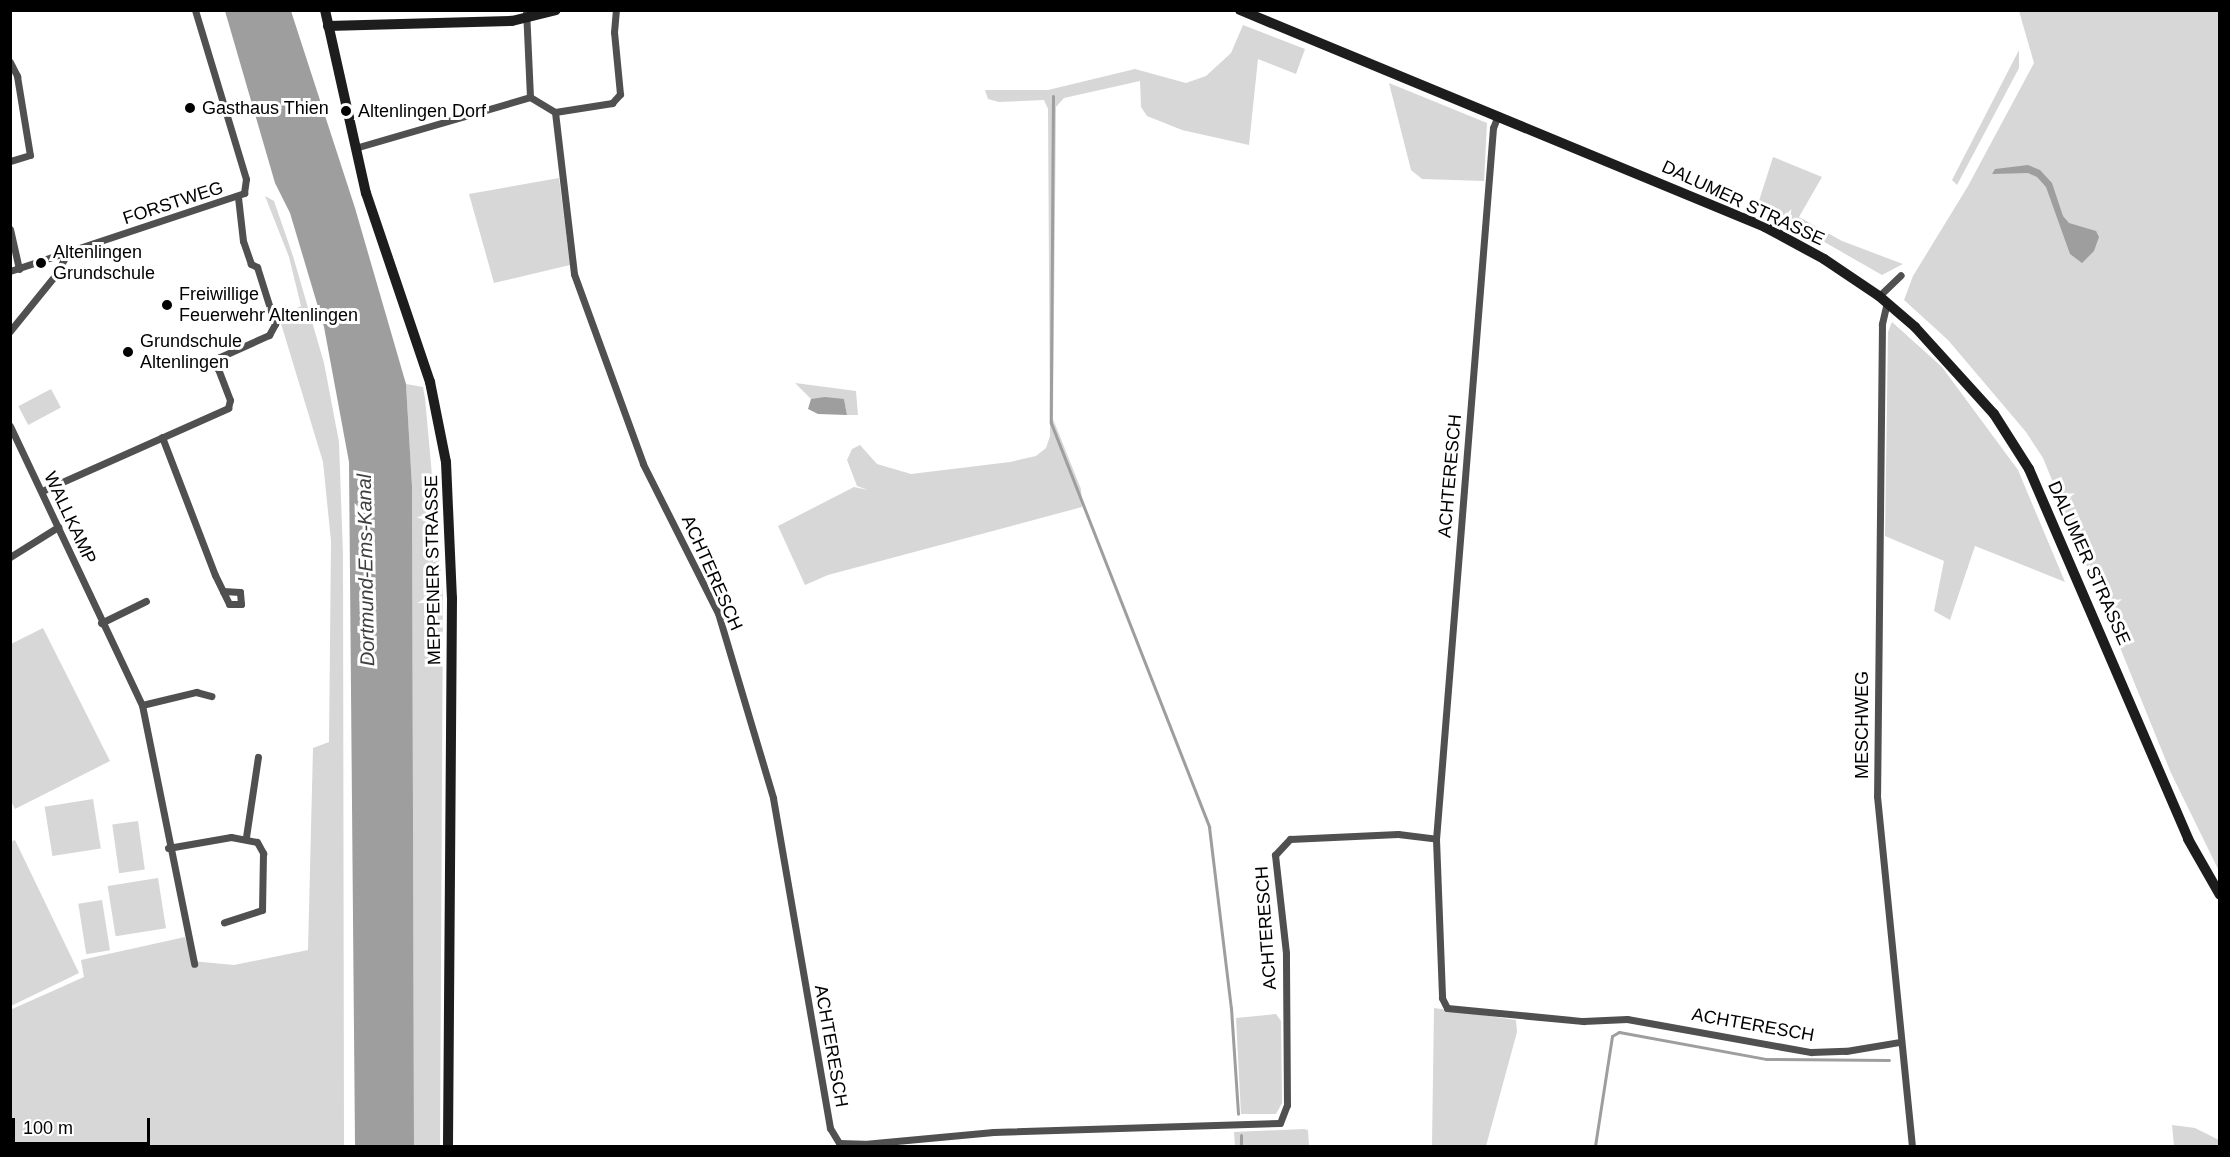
<!DOCTYPE html>
<html>
<head>
<meta charset="utf-8">
<style>
	body { margin:0 }
	#map { position:relative; width:2230px; height:1157px; overflow:hidden; background:#fff; font-family:Arial,sans-serif }
	div>[style] { position:absolute }
	[style*='--x'] { left:calc(var(--x)*1px); top:calc(var(--y)*1px); width:calc(var(--w)*1px); rotate:calc(var(--a)*1deg) }
	.green>* { inset:0; background:#d7d7d7; transform-origin:0 0 }
	.water>* { inset:0; background:#9e9e9e }
	.stream>* { height:3px; margin:-1.5px; padding:0 1.5px; transform-origin:1.5px; border-radius:1.5px; background:#9e9e9e }
	.street>* { height:7px; margin:-3.5px; padding:0 3.5px; transform-origin:3.5px; border-radius:3.5px; background:#505050 }
	.secondary>* { height:10px; margin:-5px; padding:0 5px; transform-origin:5px; border-radius:5px; background:#1d1d1d }
	.dots>* { width:16px; height:16px; translate:-50% -50%; box-sizing:border-box; border:3px solid #fff; border-radius:50% }
	span { translate:-50% -50%; white-space:nowrap; text-align:center; line-height:1.15; -webkit-text-stroke:6px #fff; paint-order:stroke }
	.poi-label { font-size:18px; color:#000 }
	.left { translate:0 -50%; text-align:left }
	.street-label { font-size:18px; color:#000 }
	.water-label { font-size:20px; color:#3f3f3f; font-style:italic }
	.frame { position:absolute; inset:0; border:12px solid #000; pointer-events:none }
	.scale { position:absolute; left:12px; top:1118px; width:138px; height:27px; box-sizing:border-box; border:3px solid #000; border-top:0; padding-left:8px; font-size:18px; line-height:21px; white-space:nowrap; color:#000; -webkit-text-stroke:4px #fff; paint-order:stroke }
</style>
</head>
<body>
<div id="map">
	<div class="green">
		<i style="clip-path:polygon(2019px 11px,2219px 11px,2219px 871px,2171px 773px,2043px 458px,2026px 432px,1948px 340px,1904px 300px,1913px 276px,1968px 186px,2034px 63px)"></i>
		<i style="clip-path:polygon(1243px 25px,1305px 49px,1296px 74px,1258px 59px,1249px 145px,1182px 130px,1147px 116px,1141px 107px,1140px 81px,1064px 98px,1056px 107px,1053px 419px,1081px 489px,1082px 507px,828px 575px,805px 585px,778px 526px,854px 487px,868px 490px,857px 486px,847px 460px,852px 449px,860px 445px,877px 464px,911px 474px,1010px 462px,1036px 456px,1046px 448px,1050px 436px,1048px 109px,1044px 100px,999px 102px,988px 99px,985px 90px,1048px 90px,1135px 69px,1186px 83px,1206px 76px,1231px 53px)"></i>
		<i style="clip-path:polygon(2019px 50px,2019px 68px,1957px 185px,1952px 180px)"></i>
		<i style="clip-path:polygon(1389px 83px,1487px 123px,1484px 181px,1422px 179px,1411px 170px)"></i>
		<i style="clip-path:polygon(1773px 157px,1822px 177px,1799px 217px,1842px 241px,1903px 264px,1882px 275px,1758px 204px)"></i>
		<i style="clip-path:polygon(559px 178px,570px 265px,494px 283px,469px 194px)"></i>
		<i style="clip-path:polygon(265px 196px,274px 201px,293px 256px,324px 363px,339px 442px,343px 555px,344px 1146px,11px 1146px,10px 1010px,84px 977px,81px 960px,185px 937px,192px 961px,234px 965px,308px 950px,313px 748px,329px 742px,331px 541px,323px 462px,279px 317px,301px 306px,289px 257px)"></i>
		<i style="clip-path:polygon(1892px 322px,1942px 367px,2018px 470px,2065px 582px,1975px 546px,1950px 620px,1934px 611px,1944px 561px,1885px 536px,1888px 332px)"></i>
		<i style="clip-path:polygon(795px 383px,856px 391px,858px 415px,847px 415px,844px 399px,811px 399px)"></i>
		<i style="clip-path:polygon(406px 384px,423px 387px,425px 398px,443px 597px,440px 1146px,414px 1146px,412px 486px)"></i>
		<i style="left:51px;top:389px;width:21px;height:37px;rotate:62deg"></i>
		<i style="clip-path:polygon(43px 628px,110px 761px,15px 809px,10px 799px,11px 644px)"></i>
		<i style="left:93px;top:799px;width:50px;height:49px;rotate:81deg"></i>
		<i style="left:138px;top:821px;width:49px;height:26px;rotate:82deg"></i>
		<i style="clip-path:polygon(15px 840px,79px 973px,11px 1006px,10px 842px)"></i>
		<i style="left:158px;top:878px;width:51px;height:51px;rotate:81deg"></i>
		<i style="left:102px;top:900px;width:51px;height:24px;rotate:81deg"></i>
		<i style="clip-path:polygon(1434px 1008px,1516px 1020px,1517px 1032px,1486px 1146px,1432px 1146px)"></i>
		<i style="clip-path:polygon(1276px 1014px,1281px 1021px,1282px 1103px,1276px 1114px,1241px 1114px,1236px 1018px)"></i>
		<i style="clip-path:polygon(2172px 1125px,2195px 1128px,2219px 1140px,2219px 1146px,2174px 1146px)"></i>
		<i style="clip-path:polygon(1304px 1129px,1308px 1130px,1309px 1146px,1235px 1146px,1234px 1132px)"></i>
	</div>
	<div class="water">
		<i style="clip-path:polygon(225px 11px,291px 11px,355px 208px,406px 384px,412px 486px,414px 1146px,355px 1146px,349px 462px,324px 327px,290px 213px,275px 183px)"></i>
		<i style="clip-path:polygon(2028px 165px,2040px 170px,2052px 183px,2063px 216px,2069px 223px,2096px 231px,2099px 237px,2094px 251px,2082px 263px,2070px 254px,2046px 187px,2037px 177px,2028px 173px,1992px 174px,1995px 169px)"></i>
		<i style="clip-path:polygon(825px 397px,844px 399px,847px 415px,818px 414px,808px 409px,811px 399px)"></i>
	</div>
	<div class="stream">
		<i style="--x:1053;--y:96;--w:327;--a:90.4"></i>
		<i style="--x:1051;--y:423;--w:434;--a:68.6"></i>
		<i style="--x:1209;--y:827;--w:182;--a:83.1"></i>
		<i style="--x:1231;--y:1008;--w:106;--a:86.2"></i>
		<i style="--x:1241;--y:1135;--w:11;--a:90"></i>
		<i style="--x:1595;--y:1146;--w:111;--a:-81.2"></i>
		<i style="--x:1612;--y:1036;--w:8;--a:-30"></i>
		<i style="--x:1619;--y:1032;--w:149;--a:10.4"></i>
		<i style="--x:1766;--y:1059;--w:123;--a:0.5"></i>
	</div>
	<div class="street">
		<i style="--x:10;--y:62;--w:16;--a:63"></i>
		<i style="--x:17;--y:76;--w:80;--a:80.7"></i>
		<i style="--x:30;--y:155;--w:21;--a:163"></i>
		<i style="--x:530;--y:97;--w:29;--a:31"></i>
		<i style="--x:555;--y:112;--w:58;--a:-9"></i>
		<i style="--x:612;--y:103;--w:12;--a:-48"></i>
		<i style="--x:620;--y:94;--w:62;--a:-95.5"></i>
		<i style="--x:614;--y:32;--w:22;--a:-85"></i>
		<i style="--x:555;--y:112;--w:163;--a:83.3"></i>
		<i style="--x:574;--y:274;--w:202;--a:70"></i>
		<i style="--x:643;--y:464;--w:167;--a:63.3"></i>
		<i style="--x:718;--y:613;--w:193;--a:73.4"></i>
		<i style="--x:773;--y:798;--w:335;--a:80.2"></i>
		<i style="--x:830;--y:1128;--w:17;--a:59"></i>
		<i style="--x:839;--y:1143;--w:25;--a:2"></i>
		<i style="--x:864;--y:1144;--w:130;--a:-5.3"></i>
		<i style="--x:993;--y:1132;--w:287;--a:-1.8"></i>
		<i style="--x:1280;--y:1123;--w:19;--a:-69"></i>
		<i style="--x:1287;--y:1105;--w:152;--a:-90.4"></i>
		<i style="--x:1286;--y:953;--w:99;--a:-96.4"></i>
		<i style="--x:1275;--y:855;--w:22;--a:-47"></i>
		<i style="--x:1290;--y:839;--w:108;--a:-2.7"></i>
		<i style="--x:1398;--y:834;--w:38;--a:7"></i>
		<i style="--x:1498;--y:115;--w:14;--a:111"></i>
		<i style="--x:1493;--y:128;--w:713;--a:94.58"></i>
		<i style="--x:1436;--y:839;--w:159;--a:87.8"></i>
		<i style="--x:1442;--y:998;--w:11;--a:63"></i>
		<i style="--x:1447;--y:1008;--w:137;--a:5.5"></i>
		<i style="--x:1583;--y:1021;--w:44;--a:-2.6"></i>
		<i style="--x:1627;--y:1019;--w:187;--a:10.2"></i>
		<i style="--x:1811;--y:1052;--w:35;--a:-2"></i>
		<i style="--x:1846;--y:1051;--w:55;--a:-9.5"></i>
		<i style="--x:355;--y:148;--w:182;--a:-16.2"></i>
		<i style="--x:530;--y:97;--w:87;--a:-92.6"></i>
		<i style="--x:10;--y:229;--w:41;--a:77.3"></i>
		<i style="--x:10;--y:271;--w:247;--a:-18.4"></i>
		<i style="--x:244;--y:193;--w:14;--a:-82"></i>
		<i style="--x:246;--y:179;--w:177;--a:-106.8"></i>
		<i style="--x:1879;--y:296;--w:30;--a:-44"></i>
		<i style="--x:1887;--y:302;--w:23;--a:103"></i>
		<i style="--x:1882;--y:324;--w:472;--a:90.6"></i>
		<i style="--x:1877;--y:796;--w:352;--a:84.3"></i>
		<i style="--x:10;--y:331;--w:75;--a:-51"></i>
		<i style="--x:57;--y:273;--w:20;--a:-63"></i>
		<i style="--x:10;--y:426;--w:309;--a:64.7"></i>
		<i style="--x:142;--y:705;--w:264;--a:78.6"></i>
		<i style="--x:162;--y:437;--w:148;--a:69"></i>
		<i style="--x:215;--y:575;--w:32;--a:64"></i>
		<i style="--x:229;--y:604;--w:12;--a:0"></i>
		<i style="--x:241;--y:604;--w:12;--a:-95"></i>
		<i style="--x:240;--y:592;--w:17;--a:-177"></i>
		<i style="--x:42;--y:491;--w:204;--a:-24"></i>
		<i style="--x:228;--y:408;--w:8;--a:-76"></i>
		<i style="--x:230;--y:400;--w:33;--a:-111"></i>
		<i style="--x:218;--y:369;--w:12;--a:-81"></i>
		<i style="--x:220;--y:357;--w:54;--a:-24.2"></i>
		<i style="--x:269;--y:335;--w:13;--a:-61"></i>
		<i style="--x:275;--y:324;--w:60;--a:-107.5"></i>
		<i style="--x:257;--y:267;--w:7;--a:-153"></i>
		<i style="--x:251;--y:264;--w:24;--a:-109"></i>
		<i style="--x:243;--y:241;--w:44;--a:-96.5"></i>
		<i style="--x:10;--y:557;--w:57;--a:-32"></i>
		<i style="--x:101;--y:623;--w:50;--a:-26.1"></i>
		<i style="--x:142;--y:705;--w:56;--a:-13.5"></i>
		<i style="--x:196;--y:692;--w:16;--a:15"></i>
		<i style="--x:246;--y:837;--w:81;--a:-81.5"></i>
		<i style="--x:168;--y:848;--w:64;--a:-9.9"></i>
		<i style="--x:231;--y:837;--w:26;--a:11"></i>
		<i style="--x:257;--y:842;--w:13;--a:61"></i>
		<i style="--x:263;--y:853;--w:57;--a:91"></i>
		<i style="--x:262;--y:910;--w:40;--a:162"></i>
	</div>
	<div class="secondary">
		<i style="--x:325;--y:10;--w:188;--a:77.4"></i>
		<i style="--x:366;--y:193;--w:200;--a:71.3"></i>
		<i style="--x:430;--y:382;--w:82;--a:78.7"></i>
		<i style="--x:446;--y:462;--w:136;--a:87.5"></i>
		<i style="--x:452;--y:598;--w:548;--a:90.42"></i>
		<i style="--x:1240;--y:10;--w:568;--a:22.46"></i>
		<i style="--x:1765;--y:227;--w:67;--a:28.5"></i>
		<i style="--x:1824;--y:259;--w:66;--a:33.9"></i>
		<i style="--x:1879;--y:296;--w:48;--a:40.7"></i>
		<i style="--x:1915;--y:327;--w:118;--a:47.8"></i>
		<i style="--x:1994;--y:414;--w:65;--a:57.5"></i>
		<i style="--x:2029;--y:469;--w:403;--a:66.7"></i>
		<i style="--x:2188;--y:839;--w:64;--a:60.3"></i>
		<i style="--x:328;--y:26;--w:184;--a:-1.6"></i>
		<i style="--x:512;--y:21;--w:45;--a:-14"></i>
	</div>
	<div class="dots">
		<i style="left:190px;top:108px;background:#000"></i>
		<i style="left:346px;top:111px;background:#000"></i>
		<i style="left:41px;top:263px;background:#000"></i>
		<i style="left:167px;top:305px;background:#000"></i>
		<i style="left:128px;top:352px;background:#000"></i>
	</div>
	<div class="poi-label">
		<span class="left" style="left:202px;top:108px">Gasthaus Thien</span>
		<span class="left" style="left:358px;top:111px">Altenlingen Dorf</span>
		<span class="left" style="left:53px;top:263px">Altenlingen<br>Grundschule</span>
		<span class="left" style="left:179px;top:305px">Freiwillige<br>Feuerwehr Altenlingen</span>
		<span class="left" style="left:140px;top:352px">Grundschule<br>Altenlingen</span>
	</div>
	<div class="street-label">
		<span style="left:173px;top:203px;rotate:-18deg">FORSTWEG</span>
		<span style="left:1743px;top:203px;rotate:25deg">DALUMER STRASSE</span>
		<span style="left:1450px;top:476px;rotate:-85deg">ACHTERESCH</span>
		<span style="left:70px;top:518px;rotate:65deg">WALLKAMP</span>
		<span style="left:2089px;top:563px;rotate:66deg">DALUMER STRASSE</span>
		<span style="left:433px;top:570px;rotate:-91deg">MEPPENER STRASSE</span>
		<span style="left:712px;top:573px;rotate:66deg">ACHTERESCH</span>
		<span style="left:1862px;top:725px;rotate:-90deg">MESCHWEG</span>
		<span style="left:1266px;top:928px;rotate:-94deg">ACHTERESCH</span>
		<span style="left:1753px;top:1025px;rotate:10deg">ACHTERESCH</span>
		<span style="left:831px;top:1046px;rotate:80deg">ACHTERESCH</span>
	</div>
	<div class="water-label">
		<span style="left:366px;top:570px;rotate:-91deg">Dortmund-Ems-Kanal</span>
	</div>
	<div class="frame"></div>
	<div class="scale">100 m</div>
</div>
</body>
</html>
